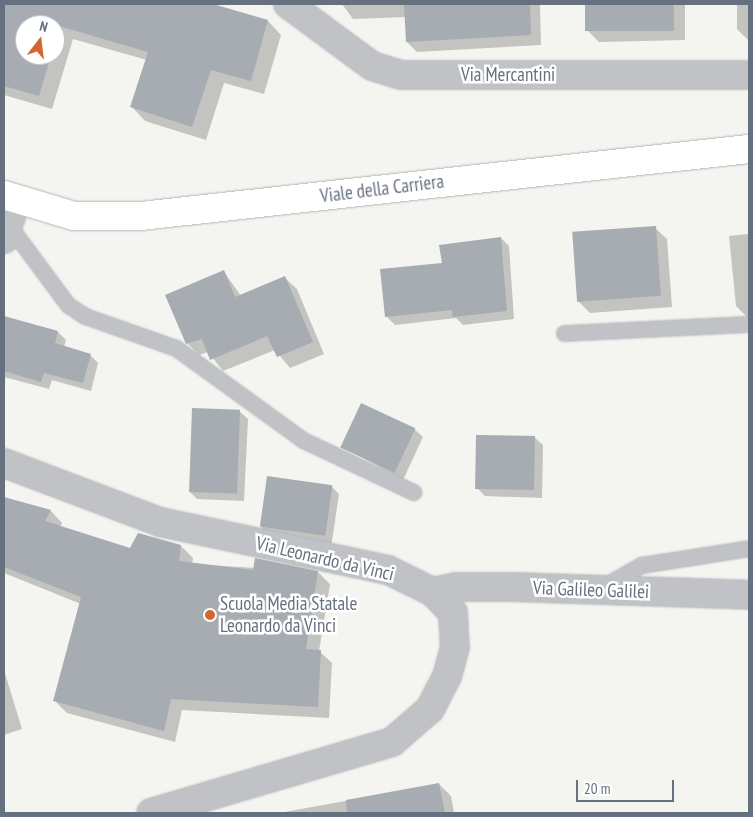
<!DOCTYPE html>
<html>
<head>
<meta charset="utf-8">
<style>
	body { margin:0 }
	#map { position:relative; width:753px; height:817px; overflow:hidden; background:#f4f4f0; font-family:"PT Sans Narrow",sans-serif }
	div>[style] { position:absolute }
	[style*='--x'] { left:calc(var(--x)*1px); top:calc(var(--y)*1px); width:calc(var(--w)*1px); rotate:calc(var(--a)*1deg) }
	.shadow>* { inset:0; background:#0003 }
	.building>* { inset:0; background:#a6acb2; transform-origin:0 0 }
	.roads { filter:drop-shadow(0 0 1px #b2b6ba) drop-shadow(0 0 1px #b2b6ba) }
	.service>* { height:15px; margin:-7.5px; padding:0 7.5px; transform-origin:7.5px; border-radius:7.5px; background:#c0c2c6 }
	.minor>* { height:28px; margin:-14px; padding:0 14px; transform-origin:14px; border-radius:14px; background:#c0c2c6 }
	.secondary>* { height:28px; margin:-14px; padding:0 14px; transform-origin:14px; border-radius:14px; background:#fff }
	.dots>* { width:14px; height:14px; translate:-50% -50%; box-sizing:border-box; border:2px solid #fff; border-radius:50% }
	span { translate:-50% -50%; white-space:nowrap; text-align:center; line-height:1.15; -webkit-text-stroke:5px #fff; paint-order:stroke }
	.street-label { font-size:19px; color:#66717f }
	.poi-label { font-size:19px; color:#66717f }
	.left { translate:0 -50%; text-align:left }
	.frame { position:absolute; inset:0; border:5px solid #66717f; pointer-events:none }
	.north { position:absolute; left:15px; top:15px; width:50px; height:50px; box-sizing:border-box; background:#fff; border:1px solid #c2c6cc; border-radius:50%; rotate:15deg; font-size:14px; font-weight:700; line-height:20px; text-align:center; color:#66717f }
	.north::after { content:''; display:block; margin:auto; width:18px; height:22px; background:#d36632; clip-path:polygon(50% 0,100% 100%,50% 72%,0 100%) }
	.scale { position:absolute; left:576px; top:780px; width:98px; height:22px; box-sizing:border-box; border:2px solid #66717f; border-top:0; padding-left:6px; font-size:15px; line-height:18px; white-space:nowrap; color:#66717f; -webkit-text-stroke:4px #fff; paint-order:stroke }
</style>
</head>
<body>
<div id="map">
	<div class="shadow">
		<i style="clip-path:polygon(evenodd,4px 4px,209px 4px,268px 21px,281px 35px,264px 94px,224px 83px,206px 140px,145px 121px,132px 107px,147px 60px,73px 39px,52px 109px,4px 95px,4px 4px,25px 25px,55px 25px,55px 55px,25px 55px,25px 25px)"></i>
		<i style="clip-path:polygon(342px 4px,540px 4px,541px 45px,417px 52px,407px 42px,406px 17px,353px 19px)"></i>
		<i style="clip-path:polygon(586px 4px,685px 4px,685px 40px,599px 42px,587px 30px)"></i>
		<i style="clip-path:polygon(737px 4px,749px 4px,749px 41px,737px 29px)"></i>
		<i style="clip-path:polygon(655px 228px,667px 239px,672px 307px,590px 313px,578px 301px)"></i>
		<i style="clip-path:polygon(749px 234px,749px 318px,748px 318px,736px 306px,729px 236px)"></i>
		<i style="clip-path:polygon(501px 238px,509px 246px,514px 319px,463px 325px,456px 318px,395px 325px,387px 317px,443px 264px)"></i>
		<i style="clip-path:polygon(224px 272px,241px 296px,285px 278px,297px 289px,324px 354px,290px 368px,275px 350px,223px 371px,208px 352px,199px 355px,187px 343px)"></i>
		<i style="clip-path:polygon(4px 317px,58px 332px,66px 340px,64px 347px,90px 355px,98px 363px,91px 391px,52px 380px,49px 389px,4px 377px)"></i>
		<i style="clip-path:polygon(239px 411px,248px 419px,244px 501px,197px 499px,189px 491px)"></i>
		<i style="clip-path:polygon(414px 429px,423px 437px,403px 480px,343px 447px)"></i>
		<i style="clip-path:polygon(534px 437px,543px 445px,542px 498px,485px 496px,477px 488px)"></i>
		<i style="clip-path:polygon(331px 486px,339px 494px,331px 548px,269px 535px,261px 527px)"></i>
		<i style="clip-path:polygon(4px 499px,51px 511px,62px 523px,60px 527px,130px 549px,181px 546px,193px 558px,192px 564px,318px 572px,330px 584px,319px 651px,332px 663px,329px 718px,182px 710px,175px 742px,67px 713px,55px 701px,81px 604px,4px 573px)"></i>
		<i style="clip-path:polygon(4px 670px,22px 729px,4px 735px)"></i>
		<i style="clip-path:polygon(439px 784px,451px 796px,454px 813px,279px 813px)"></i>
	</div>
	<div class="building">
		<i style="clip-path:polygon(4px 4px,213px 4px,268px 20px,251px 81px,211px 70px,192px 127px,130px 107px,148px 52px,59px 26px,55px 41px,55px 25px,25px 25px,25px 55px,51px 55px,39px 96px,4px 86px)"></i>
		<i style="clip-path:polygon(404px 4px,530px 4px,531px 35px,406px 42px)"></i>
		<i style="left:585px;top:4px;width:89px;height:27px"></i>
		<i style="left:656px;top:226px;width:70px;height:84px;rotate:86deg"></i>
		<i style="clip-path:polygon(501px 237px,507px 311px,453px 317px,452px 310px,385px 317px,380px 269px,442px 263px,439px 245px)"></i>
		<i style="clip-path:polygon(224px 270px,235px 297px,285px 276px,313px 342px,277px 357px,267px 336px,210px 360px,202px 339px,186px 344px,165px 295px)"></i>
		<i style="clip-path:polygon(4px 316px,58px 331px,55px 343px,91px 354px,83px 383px,44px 373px,41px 382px,4px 371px)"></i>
		<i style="left:361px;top:403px;width:60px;height:49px;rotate:25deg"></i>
		<i style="left:192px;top:408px;width:48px;height:84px;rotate:2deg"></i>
		<i style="left:476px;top:435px;width:59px;height:54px;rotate:1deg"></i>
		<i style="left:267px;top:476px;width:66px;height:51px;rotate:8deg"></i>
		<i style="clip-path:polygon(4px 497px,51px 510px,45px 521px,130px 548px,138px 533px,181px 545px,179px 561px,253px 570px,255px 558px,318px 571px,306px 649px,321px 650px,318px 707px,171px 699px,164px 731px,53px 701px,81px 597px,4px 567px)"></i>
		<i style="clip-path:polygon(439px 783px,445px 813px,347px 813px,346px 800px)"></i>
	</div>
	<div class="roads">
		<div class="service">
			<i style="--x:10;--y:227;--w:97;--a:53.4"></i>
			<i style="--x:68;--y:305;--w:20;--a:33"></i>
			<i style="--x:85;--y:316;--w:96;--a:19.4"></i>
			<i style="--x:176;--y:348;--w:157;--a:35.9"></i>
			<i style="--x:303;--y:440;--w:122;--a:25.3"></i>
			<i style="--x:564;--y:333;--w:185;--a:-2.8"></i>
			<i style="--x:604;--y:586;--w:43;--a:-29.6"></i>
			<i style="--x:641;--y:565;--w:109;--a:-8.9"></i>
		</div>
		<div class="minor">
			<i style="--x:288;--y:4;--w:104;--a:36.4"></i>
			<i style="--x:372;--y:66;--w:30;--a:17"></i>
			<i style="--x:401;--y:75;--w:348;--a:0"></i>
			<i style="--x:4;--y:239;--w:39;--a:-73"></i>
			<i style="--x:4;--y:463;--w:167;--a:20.7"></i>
			<i style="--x:160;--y:522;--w:233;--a:11.9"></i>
			<i style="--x:388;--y:570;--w:50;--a:26.1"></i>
			<i style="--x:433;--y:592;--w:29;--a:46"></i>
			<i style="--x:453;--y:613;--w:34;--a:87"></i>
			<i style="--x:455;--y:647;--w:30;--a:105"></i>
			<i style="--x:447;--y:676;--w:37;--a:117"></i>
			<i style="--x:430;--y:709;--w:50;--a:139"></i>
			<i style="--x:392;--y:742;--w:251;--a:163.6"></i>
			<i style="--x:433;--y:592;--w:24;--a:-12"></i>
			<i style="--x:456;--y:587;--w:57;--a:0"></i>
			<i style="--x:513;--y:587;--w:236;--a:1.9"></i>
		</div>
		<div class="secondary">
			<i style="--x:4;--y:195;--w:73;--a:16.7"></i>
			<i style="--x:74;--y:216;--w:67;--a:0"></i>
			<i style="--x:141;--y:216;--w:612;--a:-6.29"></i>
		</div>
	</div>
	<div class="dots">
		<i style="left:210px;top:615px;background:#d36632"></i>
	</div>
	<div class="street-label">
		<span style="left:508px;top:75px">Via Mercantini</span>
		<span style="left:382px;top:189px;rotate:-7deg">Viale della Carriera</span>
		<span style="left:325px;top:559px;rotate:13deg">Via Leonardo da Vinci</span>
		<span style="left:591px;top:590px;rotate:2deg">Via Galileo Galilei</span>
	</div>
	<div class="poi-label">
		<span class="left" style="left:220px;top:615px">Scuola Media Statale<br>Leonardo da Vinci</span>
	</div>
	<div class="frame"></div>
	<div class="north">N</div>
	<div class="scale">20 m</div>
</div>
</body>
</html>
